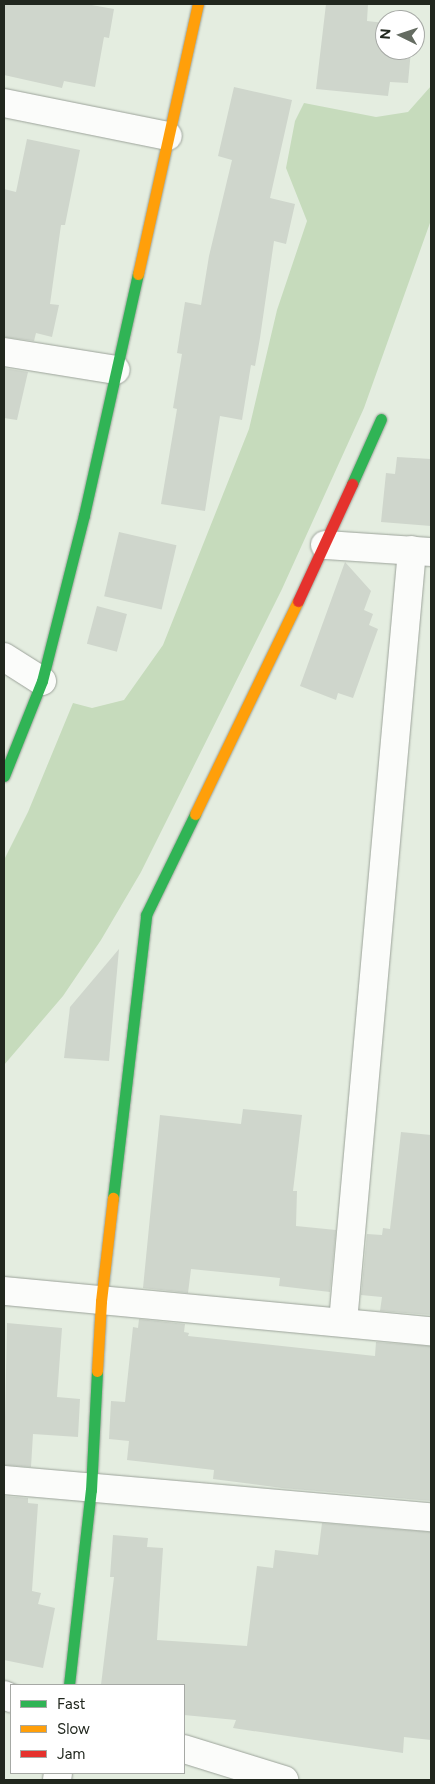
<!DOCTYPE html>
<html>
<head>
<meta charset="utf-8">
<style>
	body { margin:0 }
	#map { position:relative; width:435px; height:1784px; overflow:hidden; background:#e4ede0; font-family:Figtree,sans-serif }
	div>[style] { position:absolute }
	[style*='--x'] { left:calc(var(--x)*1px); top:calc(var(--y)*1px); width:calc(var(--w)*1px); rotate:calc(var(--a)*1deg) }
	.green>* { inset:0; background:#c6dbbc }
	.building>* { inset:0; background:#cfd6cc; transform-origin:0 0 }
	.roads { filter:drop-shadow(0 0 1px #9ca39a) drop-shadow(0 0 1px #9ca39a) }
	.street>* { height:28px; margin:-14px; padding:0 14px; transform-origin:14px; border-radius:14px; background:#fbfcfa }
	.fast>* { height:11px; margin:-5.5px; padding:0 5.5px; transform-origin:5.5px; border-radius:5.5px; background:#30b455 }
	.slow>* { height:11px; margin:-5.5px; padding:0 5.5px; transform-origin:5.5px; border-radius:5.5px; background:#ff9f0a }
	.jam>* { height:11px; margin:-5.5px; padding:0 5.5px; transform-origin:5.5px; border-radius:5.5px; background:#e5322d }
	span { translate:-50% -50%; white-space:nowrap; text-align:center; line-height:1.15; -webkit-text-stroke:4px #fff; paint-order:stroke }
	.frame { position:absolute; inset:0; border:5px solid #21271e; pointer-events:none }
	.legend { position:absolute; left:10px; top:1684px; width:175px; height:90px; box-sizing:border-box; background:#fff; border:1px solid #a6a9a5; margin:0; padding:6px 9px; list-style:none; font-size:15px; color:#21271e }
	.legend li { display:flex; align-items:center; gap:10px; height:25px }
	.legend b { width:25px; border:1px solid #a6a9a5 }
	.north { position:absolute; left:375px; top:10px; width:50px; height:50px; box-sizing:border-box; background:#fff; border:1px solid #a6a9a5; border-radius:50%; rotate:274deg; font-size:14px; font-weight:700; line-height:20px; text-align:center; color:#21271e }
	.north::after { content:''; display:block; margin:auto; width:18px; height:22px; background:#656c62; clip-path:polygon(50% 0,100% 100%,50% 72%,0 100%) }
</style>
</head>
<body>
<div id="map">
	<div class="green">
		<i style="clip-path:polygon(431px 86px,431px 220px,364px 408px,282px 589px,141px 872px,101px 940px,63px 996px,4px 1065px,4px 860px,28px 812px,73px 703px,92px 708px,124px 700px,163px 645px,249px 429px,277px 310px,307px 221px,286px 168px,295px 121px,304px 103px,376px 117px,408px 112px)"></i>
	</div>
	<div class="building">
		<i style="clip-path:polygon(4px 4px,86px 4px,114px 9px,109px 38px,104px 37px,95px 87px,64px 81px,62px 88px,4px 75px)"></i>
		<i style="clip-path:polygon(326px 4px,368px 4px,367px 21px,385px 23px,385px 50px,411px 50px,408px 83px,390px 82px,388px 96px,316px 89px)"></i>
		<i style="clip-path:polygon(234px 87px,292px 100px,270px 198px,295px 204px,286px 244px,274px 241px,260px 338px,255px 366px,251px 365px,242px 420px,220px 416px,205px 511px,161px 504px,177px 409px,173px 408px,182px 354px,177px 353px,185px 302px,201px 305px,209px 256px,232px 160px,218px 156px)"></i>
		<i style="clip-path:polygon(27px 139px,80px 150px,65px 225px,61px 225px,50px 304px,59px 305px,52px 337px,36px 333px,34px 341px,4px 337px,4px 189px,16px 192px)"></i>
		<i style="clip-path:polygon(4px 368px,28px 372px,17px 420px,4px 418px)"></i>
		<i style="clip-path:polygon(397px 457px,431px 459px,431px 526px,381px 522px,386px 473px,395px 474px)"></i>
		<i style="left:119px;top:532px;width:59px;height:66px;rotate:13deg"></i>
		<i style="clip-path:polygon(345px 562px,371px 591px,364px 610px,373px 614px,369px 625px,378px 629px,353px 698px,338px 693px,336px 700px,300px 686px)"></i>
		<i style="left:97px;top:606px;width:31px;height:39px;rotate:15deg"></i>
		<i style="clip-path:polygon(119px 949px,109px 1061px,64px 1058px,70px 1007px)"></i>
		<i style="clip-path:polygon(243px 1109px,302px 1115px,293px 1191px,297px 1191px,296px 1226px,336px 1230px,330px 1292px,279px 1286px,280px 1278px,191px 1269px,188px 1293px,143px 1288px,160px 1115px,241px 1124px)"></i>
		<i style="clip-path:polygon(401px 1132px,431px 1135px,431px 1315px,380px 1311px,382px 1297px,361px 1295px,367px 1234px,382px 1235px,383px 1228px,390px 1229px)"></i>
		<i style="clip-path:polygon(139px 1319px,185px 1324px,184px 1332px,189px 1333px,188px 1336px,375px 1356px,376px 1342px,431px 1346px,431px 1501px,282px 1488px,213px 1479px,214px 1470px,127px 1460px,129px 1441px,109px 1439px,111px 1401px,125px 1402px,133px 1327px,138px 1328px)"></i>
		<i style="clip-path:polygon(7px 1323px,62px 1328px,57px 1397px,80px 1399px,78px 1437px,33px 1434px,31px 1467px,4px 1465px)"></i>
		<i style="clip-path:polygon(4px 1496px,28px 1498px,28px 1503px,38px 1504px,32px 1591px,41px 1593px,38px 1604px,55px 1608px,43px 1668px,4px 1660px)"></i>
		<i style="clip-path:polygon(322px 1523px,431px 1532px,431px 1740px,404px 1737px,403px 1753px,233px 1728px,236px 1720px,184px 1715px,184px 1685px,101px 1685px,114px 1577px,110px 1577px,113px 1535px,148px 1538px,147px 1547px,163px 1548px,157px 1640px,247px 1646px,257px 1566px,273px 1568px,275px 1550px,318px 1555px)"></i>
	</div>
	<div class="roads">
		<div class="street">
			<i style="--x:4;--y:103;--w:167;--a:11.4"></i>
			<i style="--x:4;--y:352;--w:113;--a:9.1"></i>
			<i style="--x:325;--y:545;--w:106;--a:3.8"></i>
			<i style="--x:4;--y:657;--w:45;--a:32.3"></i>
			<i style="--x:4;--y:1291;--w:429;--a:5.4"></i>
			<i style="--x:343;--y:1322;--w:775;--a:-84.89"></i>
			<i style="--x:4;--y:1480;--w:429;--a:5"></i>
			<i style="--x:4;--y:1695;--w:8;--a:23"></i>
			<i style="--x:184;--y:1749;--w:105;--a:17.2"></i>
			<i style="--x:57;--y:1780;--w:7;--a:-82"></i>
		</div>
		<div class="fast">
			<i style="--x:352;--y:484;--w:71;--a:-66"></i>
			<i style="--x:4;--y:776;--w:102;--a:-68.2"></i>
			<i style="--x:42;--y:681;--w:171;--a:-75.8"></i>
			<i style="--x:84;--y:515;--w:247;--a:-77.4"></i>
			<i style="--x:113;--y:1198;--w:285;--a:-83.3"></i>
			<i style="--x:146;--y:915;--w:112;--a:-64.1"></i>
			<i style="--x:69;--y:1685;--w:196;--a:-83.6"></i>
			<i style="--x:91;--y:1490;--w:119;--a:-87.1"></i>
		</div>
		<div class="slow">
			<i style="--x:138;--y:274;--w:277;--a:-77.5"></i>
			<i style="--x:195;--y:814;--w:237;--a:-64.2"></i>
			<i style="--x:97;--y:1371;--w:70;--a:-86.7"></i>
			<i style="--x:101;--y:1301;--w:104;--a:-83.4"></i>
		</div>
		<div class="jam">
			<i style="--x:298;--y:601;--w:129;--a:-65.2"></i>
		</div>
	</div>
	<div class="frame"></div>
	<ul class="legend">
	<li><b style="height:6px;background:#30b455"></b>Fast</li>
	<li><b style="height:6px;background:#ff9f0a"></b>Slow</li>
	<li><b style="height:6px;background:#e5322d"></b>Jam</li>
	</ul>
	<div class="north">N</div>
</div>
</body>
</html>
